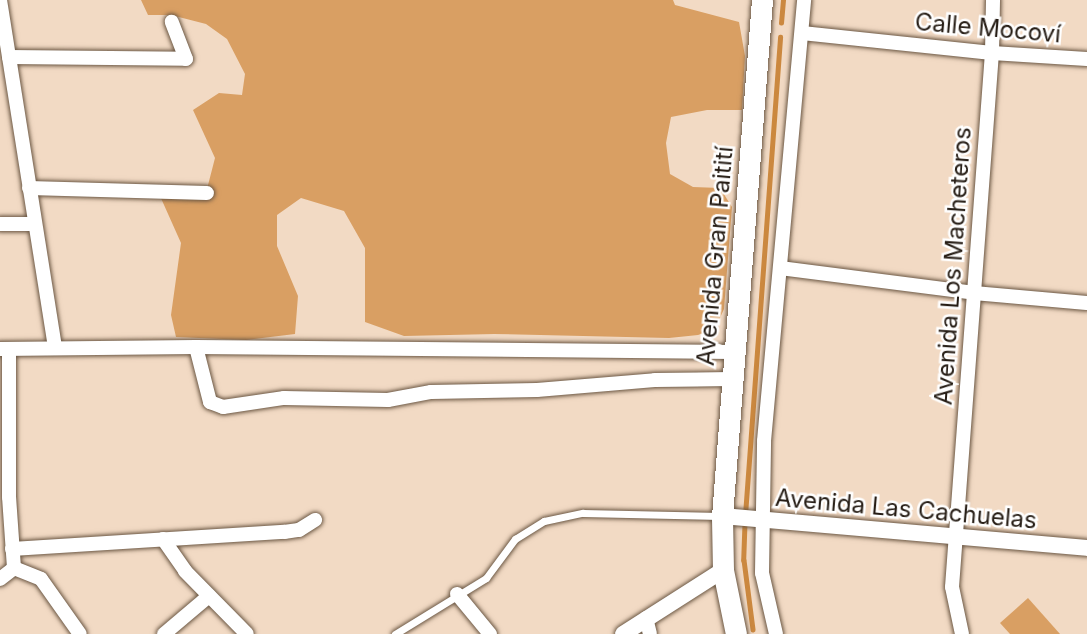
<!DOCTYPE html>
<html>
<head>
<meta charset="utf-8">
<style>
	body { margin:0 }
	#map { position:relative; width:1087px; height:634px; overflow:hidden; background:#f2dac4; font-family:Inter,sans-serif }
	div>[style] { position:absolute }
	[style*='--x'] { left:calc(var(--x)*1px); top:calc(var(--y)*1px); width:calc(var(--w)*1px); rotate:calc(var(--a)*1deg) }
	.green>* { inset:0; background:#d99f63 }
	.stream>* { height:4.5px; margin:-2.25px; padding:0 2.25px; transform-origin:2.25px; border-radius:2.25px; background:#cb883f }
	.roads { filter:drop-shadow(0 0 2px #6b5743) drop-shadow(0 0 2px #6b5743) }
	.service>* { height:7px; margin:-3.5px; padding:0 3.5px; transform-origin:3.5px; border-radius:3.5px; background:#fff }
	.minor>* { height:14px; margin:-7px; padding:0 7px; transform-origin:7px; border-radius:7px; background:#fff }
	.tertiary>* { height:16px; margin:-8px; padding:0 8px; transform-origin:8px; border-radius:8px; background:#fff }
	.primary>* { height:21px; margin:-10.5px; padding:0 10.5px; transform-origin:10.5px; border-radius:10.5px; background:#fff }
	span { translate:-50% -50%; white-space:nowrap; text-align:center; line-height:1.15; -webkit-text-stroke:5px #fff; paint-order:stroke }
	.street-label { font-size:24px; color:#261d15 }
</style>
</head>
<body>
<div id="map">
	<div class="green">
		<i style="clip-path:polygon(141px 0,673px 0,675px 5px,739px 22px,745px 56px,742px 110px,707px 110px,671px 117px,666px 143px,670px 174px,693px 187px,720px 188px,732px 207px,724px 309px,715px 329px,698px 335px,669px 338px,494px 334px,404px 336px,365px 322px,365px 248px,344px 211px,301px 198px,277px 215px,277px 246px,298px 296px,295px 334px,246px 340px,176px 337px,171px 315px,181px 243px,160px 196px,207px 189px,215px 158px,193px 110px,219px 93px,242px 95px,245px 74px,227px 39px,206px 24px,171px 15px,148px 15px)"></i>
		<i style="clip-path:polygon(1028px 598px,1060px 634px,1010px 634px,1000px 623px)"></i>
	</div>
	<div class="stream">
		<i style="--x:781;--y:23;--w:23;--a:-85"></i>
		<i style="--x:745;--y:515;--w:479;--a:-85.8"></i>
		<i style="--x:745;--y:523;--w:37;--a:92"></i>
		<i style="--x:744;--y:560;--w:70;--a:82.6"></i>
	</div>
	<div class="roads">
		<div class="service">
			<i style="--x:395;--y:634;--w:107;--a:-31.6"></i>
			<i style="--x:486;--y:578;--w:49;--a:-53.4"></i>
			<i style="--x:515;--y:539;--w:34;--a:-32"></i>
			<i style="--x:544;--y:521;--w:40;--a:-12"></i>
			<i style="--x:583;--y:513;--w:137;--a:1.3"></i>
		</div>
		<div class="minor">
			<i style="--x:0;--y:0;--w:351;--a:81"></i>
			<i style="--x:802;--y:33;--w:191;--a:6"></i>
			<i style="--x:992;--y:53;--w:95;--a:3.6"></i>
			<i style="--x:9;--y:57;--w:177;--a:0.6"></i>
			<i style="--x:186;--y:59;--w:40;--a:-111"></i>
			<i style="--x:29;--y:188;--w:178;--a:1.6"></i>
			<i style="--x:0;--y:224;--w:34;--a:0"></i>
			<i style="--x:780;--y:268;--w:196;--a:7.3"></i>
			<i style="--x:974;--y:293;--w:113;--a:5.1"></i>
			<i style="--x:196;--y:347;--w:57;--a:75.7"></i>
			<i style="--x:210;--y:402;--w:14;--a:21"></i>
			<i style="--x:223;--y:407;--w:62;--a:-8.4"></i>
			<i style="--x:284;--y:398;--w:104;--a:1.1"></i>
			<i style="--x:388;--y:400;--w:44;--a:-10.5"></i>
			<i style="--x:431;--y:392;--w:106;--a:-1.1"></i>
			<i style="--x:537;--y:390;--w:118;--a:-4.8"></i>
			<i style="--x:655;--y:380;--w:76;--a:-0.8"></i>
			<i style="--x:0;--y:349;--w:196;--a:-0.6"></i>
			<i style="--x:196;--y:347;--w:537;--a:0.53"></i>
			<i style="--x:163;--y:539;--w:39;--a:55"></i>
			<i style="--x:185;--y:571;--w:88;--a:45.5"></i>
			<i style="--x:12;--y:549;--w:273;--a:-3.6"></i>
			<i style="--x:284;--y:532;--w:15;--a:-8"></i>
			<i style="--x:299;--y:530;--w:19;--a:-32"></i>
			<i style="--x:14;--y:568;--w:29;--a:22"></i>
			<i style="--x:41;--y:579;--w:67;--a:54.7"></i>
			<i style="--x:0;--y:579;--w:18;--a:-38"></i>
			<i style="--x:14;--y:568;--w:71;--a:-94"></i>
			<i style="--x:9;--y:497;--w:148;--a:-90"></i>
			<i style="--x:457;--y:594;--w:52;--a:50.5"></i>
			<i style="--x:646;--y:618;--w:16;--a:76"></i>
			<i style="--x:164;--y:634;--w:59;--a:-40.2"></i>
			<i style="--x:776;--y:634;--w:63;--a:-102.9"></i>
			<i style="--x:762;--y:573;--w:132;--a:-89.1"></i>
			<i style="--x:764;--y:441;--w:443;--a:-84.8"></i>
			<i style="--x:962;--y:634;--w:48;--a:-102"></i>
			<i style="--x:952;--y:587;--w:535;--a:-85.72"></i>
			<i style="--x:992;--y:53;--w:53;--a:-88.9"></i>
		</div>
		<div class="tertiary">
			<i style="--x:722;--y:516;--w:366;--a:5"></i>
			<i style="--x:623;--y:634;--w:119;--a:-32.6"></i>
		</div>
		<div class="primary">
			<i style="--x:736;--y:634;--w:65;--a:-101.5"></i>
			<i style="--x:723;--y:570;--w:54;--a:-91.1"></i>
			<i style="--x:722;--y:516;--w:518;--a:-85.57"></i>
		</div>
	</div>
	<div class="street-label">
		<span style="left:988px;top:28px;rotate:5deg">Calle Mocoví</span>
		<span style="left:715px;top:256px;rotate:-85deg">Avenida Gran Paitití</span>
		<span style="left:953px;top:266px;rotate:-86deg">Avenida Los Macheteros</span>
		<span style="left:906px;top:509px;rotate:5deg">Avenida Las Cachuelas</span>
	</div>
</div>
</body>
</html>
